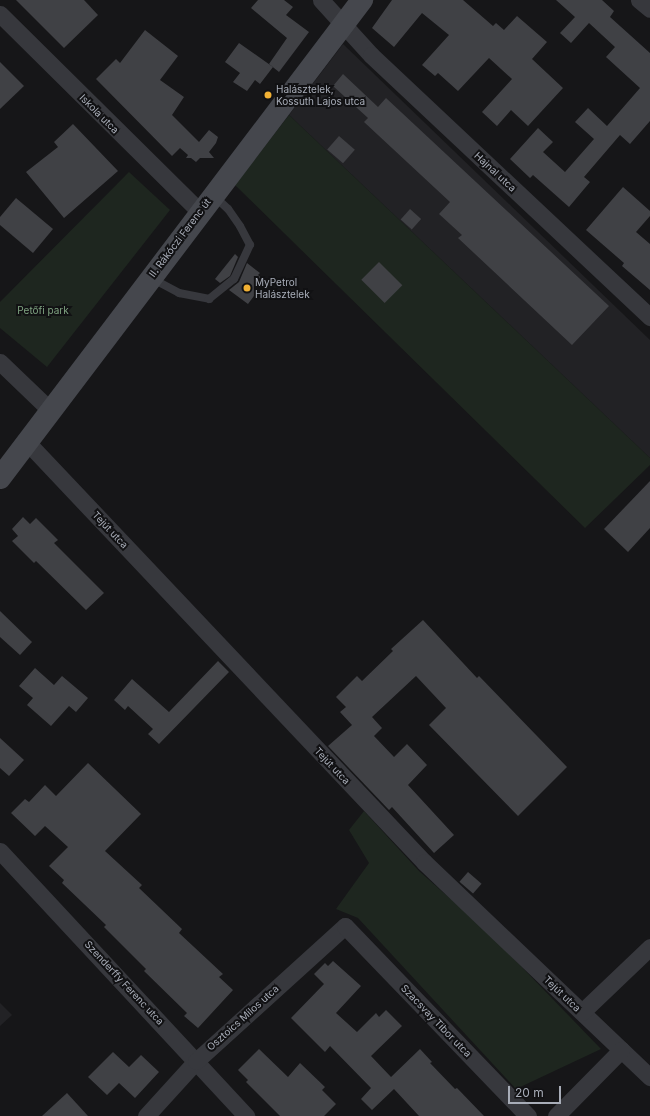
<!DOCTYPE html>
<html>
<head>
<meta charset="utf-8">
<style>
	body { margin:0 }
	#map { position:relative; width:650px; height:1116px; overflow:hidden; background:#161618; font-family:Inter,sans-serif }
	div>[style] { position:absolute }
	[style*='--x'] { left:calc(var(--x)*1px); top:calc(var(--y)*1px); width:calc(var(--w)*1px); rotate:calc(var(--a)*1deg) }
	.built>* { inset:0; background:#222225 }
	.green>* { inset:0; background:#1e261f }
	.building>* { inset:0; background:#404145; transform-origin:0 0 }
	.service>* { height:8px; margin:-4px; padding:0 4px; transform-origin:4px; border-radius:4px; background:#37383d }
	.minor>* { height:17px; margin:-8.5px; padding:0 8.5px; transform-origin:8.5px; border-radius:8.5px; background:#37383d }
	.secondary>* { height:22px; margin:-11px; padding:0 11px; transform-origin:11px; border-radius:11px; background:#45474d }
	.dots>* { width:11px; height:11px; translate:-50% -50%; box-sizing:border-box; border:2px solid #111113; border-radius:50% }
	span { translate:-50% -50%; white-space:nowrap; text-align:center; line-height:1.15; -webkit-text-stroke:4px #111113; paint-order:stroke }
	.poi-label { font-size:10px; color:#a8adb8 }
	.left { translate:0 -50%; text-align:left }
	.street-label { font-size:10px; color:#a8adb8 }
	.park-label { font-size:10px; color:#7fa381 }
	.scale { position:absolute; left:508px; top:1086px; width:53px; height:18px; box-sizing:border-box; border:2px solid #a8adb8; border-top:0; padding-left:5px; font-size:12px; line-height:14px; white-space:nowrap; color:#a8adb8; -webkit-text-stroke:3px #111113; paint-order:stroke }
</style>
</head>
<body>
<div id="map">
	<div class="built">
		<i style="clip-path:polygon(343px 44px,650px 340px,650px 458px,289px 115px)"></i>
		<i style="clip-path:polygon(0 1003px,12px 1015px,0 1026px)"></i>
	</div>
	<div class="green">
		<i style="clip-path:polygon(289px 115px,650px 458px,650px 465px,585px 528px,235px 185px)"></i>
		<i style="clip-path:polygon(129px 172px,170px 210px,47px 367px,0 328px,0 302px)"></i>
		<i style="clip-path:polygon(364px 811px,419px 871px,489px 933px,601px 1049px,516px 1089px,358px 918px,336px 909px,369px 863px,349px 830px)"></i>
	</div>
	<div class="building">
		<i style="clip-path:polygon(16px 0,84px 0,98px 15px,64px 48px)"></i>
		<i style="clip-path:polygon(258px 0,284px 0,293px 7px,286px 15px,309px 32px,279px 72px,269px 64px,287px 38px,251px 8px)"></i>
		<i style="clip-path:polygon(392px 0,463px 0,493px 26px,496px 23px,504px 30px,517px 16px,547px 42px,532px 59px,563px 88px,528px 126px,511px 110px,497px 126px,482px 112px,512px 79px,489px 58px,458px 91px,438px 73px,435px 76px,422px 65px,449px 35px,422px 13px,394px 47px,372px 28px)"></i>
		<i style="clip-path:polygon(556px 0,602px 0,614px 11px,610px 17px,650px 53px,650px 121px,630px 144px,620px 135px,584px 177px,590px 182px,569px 207px,533px 175px,530px 178px,510px 159px,538px 128px,553px 142px,543px 152px,565px 172px,594px 139px,575px 122px,588px 108px,607px 126px,640px 88px,606px 57px,615px 47px,589px 23px,571px 43px,560px 33px,575px 17px)"></i>
		<i style="clip-path:polygon(145px 30px,178px 56px,160px 80px,184px 97px,172px 115px,199px 142px,209px 130px,218px 137px,216px 143px,209px 152px,214px 158px,200px 158px,196px 162px,191px 158px,186px 158px,188px 155px,180px 148px,172px 156px,96px 79px,116px 59px,120px 63px)"></i>
		<i style="clip-path:polygon(239px 43px,273px 67px,260px 84px,255px 80px,247px 91px,233px 82px,240px 73px,225px 62px)"></i>
		<i style="clip-path:polygon(0 62px,24px 86px,0 109px)"></i>
		<i style="clip-path:polygon(343px 74px,378px 107px,386px 98px,609px 306px,572px 345px,458px 238px,462px 235px,439px 214px,450px 202px,364px 122px,368px 118px,333px 86px)"></i>
		<i style="clip-path:polygon(73px 124px,118px 171px,64px 218px,26px 172px,58px 147px,54px 142px)"></i>
		<i style="left:339px;top:136px;width:21px;height:18px;rotate:41deg"></i>
		<i style="clip-path:polygon(623px 187px,650px 211px,650px 216px,636px 232px,650px 244px,650px 290px,622px 266px,624px 263px,586px 230px)"></i>
		<i style="clip-path:polygon(16px 198px,53px 229px,33px 253px,0 225px,0 217px)"></i>
		<i style="left:410px;top:209px;width:15px;height:14px;rotate:42deg"></i>
		<i style="clip-path:polygon(235px 254px,238px 257px,230px 276px,220px 283px,215px 279px)"></i>
		<i style="left:379px;top:262px;width:33px;height:25px;rotate:45deg"></i>
		<i style="clip-path:polygon(247px 263px,260px 273px,258px 275px,265px 281px,248px 304px,229px 290px,239px 282px)"></i>
		<i style="clip-path:polygon(650px 481px,650px 528px,628px 552px,604px 529px)"></i>
		<i style="clip-path:polygon(23px 517px,30px 524px,36px 518px,58px 540px,54px 543px,104px 593px,86px 610px,36px 561px,34px 563px,12px 541px,18px 536px,12px 529px)"></i>
		<i style="clip-path:polygon(0 611px,32px 642px,20px 655px,0 637px)"></i>
		<i style="clip-path:polygon(423px 620px,477px 678px,479px 676px,567px 767px,518px 816px,429px 725px,446px 708px,416px 676px,372px 717px,382px 728px,374px 736px,394px 757px,407px 744px,427px 765px,408px 785px,454px 835px,434px 853px,392px 807px,389px 810px,328px 746px,352px 725px,340px 712px,346px 707px,336px 697px,357px 676px,362px 681px,393px 651px,391px 649px)"></i>
		<i style="clip-path:polygon(218px 661px,229px 672px,159px 744px,148px 734px,153px 729px,128px 706px,125px 710px,114px 700px,132px 679px,169px 712px)"></i>
		<i style="clip-path:polygon(35px 668px,54px 685px,62px 676px,88px 698px,76px 712px,69px 706px,51px 726px,27px 705px,33px 698px,19px 686px)"></i>
		<i style="clip-path:polygon(0 738px,24px 760px,9px 776px,0 768px)"></i>
		<i style="clip-path:polygon(88px 763px,141px 814px,105px 851px,142px 885px,139px 888px,182px 929px,179px 933px,223px 974px,219px 977px,233px 990px,198px 1028px,184px 1016px,187px 1013px,144px 971px,146px 969px,104px 927px,106px 925px,62px 883px,64px 880px,49px 866px,68px 847px,45px 826px,35px 836px,11px 813px,25px 799px,29px 802px,45px 785px,56px 796px)"></i>
		<i style="left:468px;top:872px;width:18px;height:13px;rotate:41deg"></i>
		<i style="clip-path:polygon(333px 961px,361px 986px,336px 1013px,357px 1032px,376px 1013px,379px 1017px,386px 1010px,402px 1026px,371px 1056px,391px 1077px,420px 1049px,432px 1062px,430px 1063px,455px 1089px,457px 1088px,484px 1116px,419px 1116px,394px 1089px,372px 1110px,361px 1099px,371px 1088px,330px 1046px,325px 1052px,291px 1018px,324px 984px,314px 974px,325px 963px,328px 966px)"></i>
		<i style="clip-path:polygon(259px 1049px,288px 1077px,300px 1063px,325px 1087px,322px 1090px,336px 1104px,324px 1116px,280px 1116px,246px 1082px,248px 1080px,238px 1070px)"></i>
		<i style="clip-path:polygon(113px 1052px,129px 1067px,141px 1055px,159px 1072px,135px 1098px,119px 1083px,107px 1095px,88px 1077px)"></i>
		<i style="clip-path:polygon(67px 1093px,88px 1116px,42px 1116px)"></i>
	</div>
	<div class="service">
		<i style="--x:151;--y:278;--w:32;--a:28"></i>
		<i style="--x:179;--y:293;--w:31;--a:11"></i>
		<i style="--x:209;--y:299;--w:32;--a:-39"></i>
		<i style="--x:234;--y:279;--w:38;--a:-65"></i>
		<i style="--x:250;--y:245;--w:21;--a:-118"></i>
		<i style="--x:240;--y:226;--w:21;--a:-125"></i>
		<i style="--x:228;--y:209;--w:19;--a:-137"></i>
	</div>
	<div class="minor">
		<i style="--x:321;--y:0;--w:74;--a:47.7"></i>
		<i style="--x:371;--y:55;--w:383;--a:43.2"></i>
		<i style="--x:639;--y:0;--w:14;--a:39"></i>
		<i style="--x:0;--y:14;--w:281;--a:44.7"></i>
		<i style="--x:0;--y:362;--w:71;--a:43.9"></i>
		<i style="--x:27;--y:442;--w:578;--a:46.61"></i>
		<i style="--x:424;--y:862;--w:312;--a:43.6"></i>
		<i style="--x:0;--y:851;--w:362;--a:47.1"></i>
		<i style="--x:582;--y:1012;--w:94;--a:-43.7"></i>
		<i style="--x:146;--y:1116;--w:74;--a:-47.7"></i>
		<i style="--x:196;--y:1061;--w:201;--a:-42.2"></i>
		<i style="--x:345;--y:926;--w:264;--a:46.1"></i>
		<i style="--x:556;--y:1116;--w:93;--a:-45.4"></i>
	</div>
	<div class="secondary">
		<i style="--x:0;--y:478;--w:600;--a:-52.86"></i>
	</div>
	<div class="dots">
		<i style="left:268px;top:95px;background:#f2b134"></i>
		<i style="left:247px;top:288px;background:#f2b134"></i>
	</div>
	<div class="poi-label">
		<span class="left" style="left:276px;top:95px">Halásztelek,<br>Kossuth Lajos utca</span>
		<span class="left" style="left:255px;top:288px">MyPetrol<br>Halásztelek</span>
	</div>
	<div class="street-label">
		<span style="left:99px;top:114px;rotate:45deg">Iskola utca</span>
		<span style="left:495px;top:172px;rotate:43deg">Hajnal utca</span>
		<span style="left:180px;top:238px;rotate:-53deg">II. Rákóczi Ferenc út</span>
		<span style="left:110px;top:530px;rotate:47deg">Tejút utca</span>
		<span style="left:332px;top:766px;rotate:47deg">Tejút utca</span>
		<span style="left:124px;top:983px;rotate:47deg">Szenderffy Ferenc utca</span>
		<span style="left:562px;top:994px;rotate:44deg">Tejút utca</span>
		<span style="left:243px;top:1018px;rotate:-42deg">Osztoics Milos utca</span>
		<span style="left:436px;top:1021px;rotate:46deg">Szacsvay Tibor utca</span>
	</div>
	<div class="park-label">
		<span style="left:43px;top:311px">Petőfi park</span>
	</div>
	<div class="scale">20 m</div>
</div>
</body>
</html>
